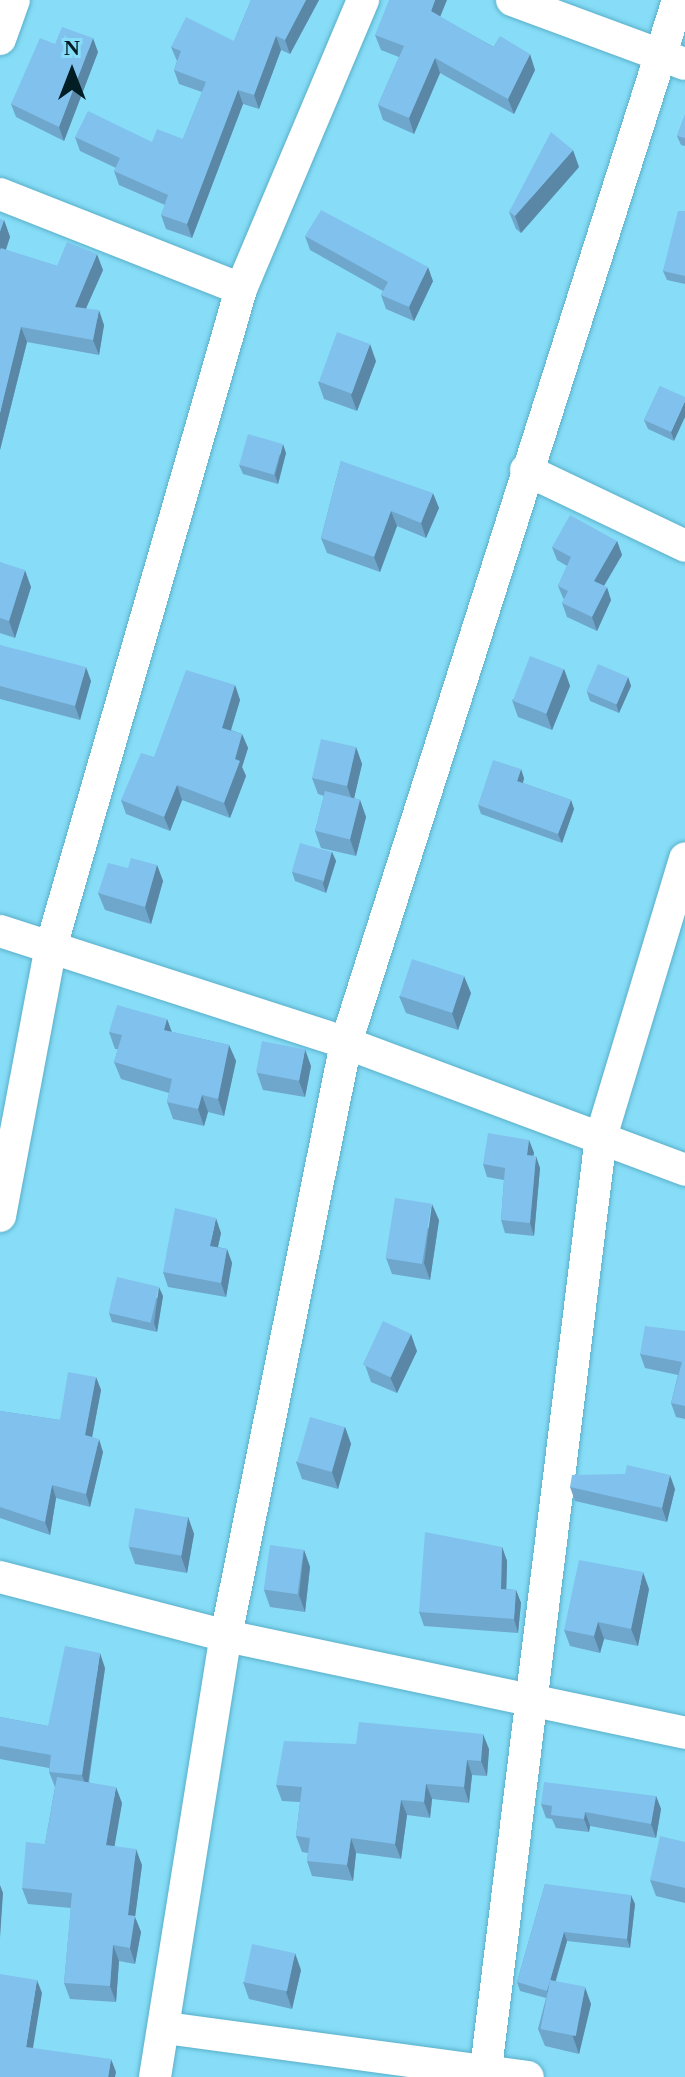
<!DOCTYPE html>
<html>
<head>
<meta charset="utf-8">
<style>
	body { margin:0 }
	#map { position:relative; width:685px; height:2077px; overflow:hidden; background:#87ddf7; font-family:Georgia,serif }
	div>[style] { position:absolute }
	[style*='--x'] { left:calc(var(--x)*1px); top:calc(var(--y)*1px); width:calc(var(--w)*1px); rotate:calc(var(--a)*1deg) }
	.roads { filter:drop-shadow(0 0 2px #59afc9) drop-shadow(0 0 2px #59afc9) }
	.minor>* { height:32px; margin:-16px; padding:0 16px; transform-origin:16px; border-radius:16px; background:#fff }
	.wall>* { inset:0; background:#6fa6cc }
	.shaded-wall>* { inset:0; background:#5a87a6 }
	.building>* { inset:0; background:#81c1ed; transform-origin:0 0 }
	span { translate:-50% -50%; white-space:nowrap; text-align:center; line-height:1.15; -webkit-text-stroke:8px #87ddf7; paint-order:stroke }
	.north { position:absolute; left:32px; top:32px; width:80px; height:80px; -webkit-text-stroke:6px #87ddf7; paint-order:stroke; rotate:0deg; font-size:22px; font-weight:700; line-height:32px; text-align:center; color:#021e25 }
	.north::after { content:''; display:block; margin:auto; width:28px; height:36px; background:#021e25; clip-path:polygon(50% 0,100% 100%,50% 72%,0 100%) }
</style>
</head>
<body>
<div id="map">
	<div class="roads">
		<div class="minor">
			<i style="--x:512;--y:0;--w:184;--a:20.3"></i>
			<i style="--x:0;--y:39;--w:41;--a:-70.3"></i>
			<i style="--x:0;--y:194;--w:259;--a:21.5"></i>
			<i style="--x:526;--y:470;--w:176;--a:25.5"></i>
			<i style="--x:0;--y:931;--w:364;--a:17.9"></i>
			<i style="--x:346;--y:1043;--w:362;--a:20.5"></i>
			<i style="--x:0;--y:1216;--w:274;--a:-79.3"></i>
			<i style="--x:51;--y:947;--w:685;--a:-73.89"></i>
			<i style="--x:241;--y:289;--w:314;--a:-67.1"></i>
			<i style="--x:0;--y:1577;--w:234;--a:14.6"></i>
			<i style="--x:226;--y:1636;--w:469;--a:11.9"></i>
			<i style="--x:166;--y:2028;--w:365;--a:7.7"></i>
			<i style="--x:155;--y:2077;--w:447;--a:-80.9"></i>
			<i style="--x:226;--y:1636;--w:605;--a:-78.56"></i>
			<i style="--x:346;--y:1043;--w:1095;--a:-72.34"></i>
			<i style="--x:485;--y:2077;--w:947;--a:-82.97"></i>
			<i style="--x:601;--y:1137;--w:291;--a:-73.2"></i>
		</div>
	</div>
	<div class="wall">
		<i style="clip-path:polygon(251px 0,319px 0,290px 54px,281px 50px,259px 109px,243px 104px,192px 238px,166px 229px,161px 215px,165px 205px,119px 185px,114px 171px,116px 168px,80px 151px,75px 137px,152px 142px,183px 139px,202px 92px,179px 84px,174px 70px,177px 61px,171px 47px,234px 41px)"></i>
		<i style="clip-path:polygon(440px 17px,535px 70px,514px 114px,440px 73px,414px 134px,383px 120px,378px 105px,399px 57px,381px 50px,375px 35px)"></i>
		<i style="clip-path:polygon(55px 44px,98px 52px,64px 141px,16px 117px,11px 104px)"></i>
		<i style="clip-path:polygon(685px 115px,685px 146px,681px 145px,677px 136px)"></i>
		<i style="clip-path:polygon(579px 167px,521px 233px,516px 229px,509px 212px)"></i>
		<i style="clip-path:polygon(685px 211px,685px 284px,667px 280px,663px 271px)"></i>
		<i style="clip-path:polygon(4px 220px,10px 237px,6px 250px,57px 266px,103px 270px,86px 308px,104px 325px,99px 355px,27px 342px,0 450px)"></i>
		<i style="clip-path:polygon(305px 236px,433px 281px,414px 321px,386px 309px,381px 295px,383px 291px,310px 250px)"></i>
		<i style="clip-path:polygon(376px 361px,357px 411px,324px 399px,318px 382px)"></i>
		<i style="clip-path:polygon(660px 386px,674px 441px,648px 429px,644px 420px)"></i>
		<i style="clip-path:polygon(286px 453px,278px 484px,243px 474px,239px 465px)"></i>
		<i style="clip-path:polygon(341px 461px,439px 508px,426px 538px,397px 526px,380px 572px,327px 553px,321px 538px)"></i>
		<i style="clip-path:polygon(617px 541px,622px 555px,604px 586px,611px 600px,597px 631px,567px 617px,562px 603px,564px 600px,558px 586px,567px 566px,557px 560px,552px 547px)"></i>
		<i style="clip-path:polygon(0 562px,31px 587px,15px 638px,0 633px)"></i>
		<i style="clip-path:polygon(0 645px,91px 681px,80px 720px,0 699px)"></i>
		<i style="clip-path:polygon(564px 669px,570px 686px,552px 730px,518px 717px,512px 700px)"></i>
		<i style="clip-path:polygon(628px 677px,631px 686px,619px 713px,590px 701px,587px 692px)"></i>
		<i style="clip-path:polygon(235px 685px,240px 700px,231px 730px,242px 734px,248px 748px,242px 767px,246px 776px,230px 818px,182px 800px,170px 831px,126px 814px,121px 800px,154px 757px)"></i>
		<i style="clip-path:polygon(356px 747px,362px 764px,354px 798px,360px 800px,366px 817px,356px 856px,321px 848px,315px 831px,324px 796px,318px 794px,312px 778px)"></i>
		<i style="clip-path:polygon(524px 778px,523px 783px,571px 800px,574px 809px,562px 843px,481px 814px,478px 805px)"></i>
		<i style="clip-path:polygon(332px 852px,336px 861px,326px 893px,295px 881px,292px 872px)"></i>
		<i style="clip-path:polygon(157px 865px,163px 881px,151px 924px,105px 910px,98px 893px,128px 868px)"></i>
		<i style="clip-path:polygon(471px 993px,458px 1030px,406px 1013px,399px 996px)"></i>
		<i style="clip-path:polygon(167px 1019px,172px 1032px,229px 1045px,236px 1061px,224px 1116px,208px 1112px,204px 1126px,173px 1119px,167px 1102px,169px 1093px,121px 1079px,114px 1062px,118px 1049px,115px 1049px,109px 1032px)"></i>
		<i style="clip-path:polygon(311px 1066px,305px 1097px,263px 1090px,257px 1073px)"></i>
		<i style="clip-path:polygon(529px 1140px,534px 1153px,533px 1156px,540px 1168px,534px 1236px,505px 1233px,501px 1220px,504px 1180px,487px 1177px,483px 1164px)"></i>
		<i style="clip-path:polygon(439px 1220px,430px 1280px,392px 1274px,386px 1258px)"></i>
		<i style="clip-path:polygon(221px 1233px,218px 1247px,227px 1249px,232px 1263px,226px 1297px,168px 1287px,163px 1272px)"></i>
		<i style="clip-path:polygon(163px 1296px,157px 1332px,112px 1322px,109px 1313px)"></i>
		<i style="clip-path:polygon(685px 1331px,685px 1419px,676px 1417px,671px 1403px,678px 1375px,645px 1368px,640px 1354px)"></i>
		<i style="clip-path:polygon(417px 1351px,397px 1393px,371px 1382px,365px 1365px)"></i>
		<i style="clip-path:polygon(96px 1377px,101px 1390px,92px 1437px,103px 1452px,90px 1507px,56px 1498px,50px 1535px,0 1518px,0 1411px,60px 1420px)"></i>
		<i style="clip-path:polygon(345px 1427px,351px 1444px,338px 1489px,302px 1479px,296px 1462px)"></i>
		<i style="clip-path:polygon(570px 1487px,675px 1489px,667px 1522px,575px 1501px)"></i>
		<i style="clip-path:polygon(188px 1517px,194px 1534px,187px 1573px,135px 1564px,129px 1547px)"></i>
		<i style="clip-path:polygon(502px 1547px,507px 1561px,506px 1589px,516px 1590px,521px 1603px,518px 1633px,424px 1626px,419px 1612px)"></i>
		<i style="clip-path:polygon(304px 1550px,310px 1567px,305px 1612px,270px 1607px,264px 1590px)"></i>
		<i style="clip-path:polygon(649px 1589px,638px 1646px,604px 1639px,600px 1653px,570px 1646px,564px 1630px)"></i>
		<i style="clip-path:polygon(105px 1668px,89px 1782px,122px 1803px,114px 1846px,142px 1865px,135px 1917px,141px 1932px,135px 1964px,119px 1961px,116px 2002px,70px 1999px,64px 1983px,71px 1908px,28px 1904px,22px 1888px,45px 1844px,55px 1787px,49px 1772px,49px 1768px,0 1759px,0 1717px,48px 1726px)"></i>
		<i style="clip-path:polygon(489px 1749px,487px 1776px,472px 1775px,469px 1803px,432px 1799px,430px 1818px,407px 1815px,401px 1859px,356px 1853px,353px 1881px,312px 1876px,307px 1861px,308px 1853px,302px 1852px,296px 1836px,300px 1802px,282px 1801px,276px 1785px)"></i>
		<i style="clip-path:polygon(656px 1796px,661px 1809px,656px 1838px,590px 1826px,589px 1832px,556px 1828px,552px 1819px,546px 1818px,541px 1804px)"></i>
		<i style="clip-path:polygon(685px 1842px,685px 1903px,656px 1896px,650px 1880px)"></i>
		<i style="clip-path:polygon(545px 1884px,635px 1904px,630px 1948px,567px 1941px,556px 1981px,591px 2004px,579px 2054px,545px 2046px,538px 2029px,546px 1998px,520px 1991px,517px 1982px)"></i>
		<i style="clip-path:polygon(301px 1970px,292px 2009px,249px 1999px,243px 1982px)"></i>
	</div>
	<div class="shaded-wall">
		<i style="clip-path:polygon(306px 0,319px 0,290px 54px,285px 40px)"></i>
		<i style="clip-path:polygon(435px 0,447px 0,436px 27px,431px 11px)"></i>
		<i style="clip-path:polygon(276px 36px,281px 50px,259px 109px,254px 95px)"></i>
		<i style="clip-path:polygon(93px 38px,98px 52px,64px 141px,59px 127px)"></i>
		<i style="clip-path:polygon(530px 54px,535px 70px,514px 114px,508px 99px)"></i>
		<i style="clip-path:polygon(435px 58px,440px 73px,414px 134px,409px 118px)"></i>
		<i style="clip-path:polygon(238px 90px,243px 104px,192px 238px,187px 224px)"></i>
		<i style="clip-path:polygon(573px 150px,579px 167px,521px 233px,515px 216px)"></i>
		<i style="clip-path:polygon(4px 220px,10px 237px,0 266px,0 231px)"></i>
		<i style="clip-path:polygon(97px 254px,103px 270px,80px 322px,75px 307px)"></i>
		<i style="clip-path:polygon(428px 267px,433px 281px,414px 321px,409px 307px)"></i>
		<i style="clip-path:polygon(99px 310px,104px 325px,99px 355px,93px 340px)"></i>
		<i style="clip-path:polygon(21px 327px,27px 342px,0 450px,0 413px)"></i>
		<i style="clip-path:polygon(370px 344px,376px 361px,357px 411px,351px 395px)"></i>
		<i style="clip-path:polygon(685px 401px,685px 417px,674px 441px,671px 432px)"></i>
		<i style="clip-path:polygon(283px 444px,286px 453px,278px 484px,275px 475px)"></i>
		<i style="clip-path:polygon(433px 493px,439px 508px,426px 538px,421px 523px)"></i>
		<i style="clip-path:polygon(391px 511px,397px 526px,380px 572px,374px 557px)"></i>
		<i style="clip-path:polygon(617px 541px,622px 555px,599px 594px,594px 581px)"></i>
		<i style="clip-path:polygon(25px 570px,31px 587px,15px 638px,9px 621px)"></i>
		<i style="clip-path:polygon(607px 587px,611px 600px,597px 631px,592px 617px)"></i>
		<i style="clip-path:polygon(86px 667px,91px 681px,80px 720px,75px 706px)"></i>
		<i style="clip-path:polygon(564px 669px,570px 686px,552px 730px,546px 713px)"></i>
		<i style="clip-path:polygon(628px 677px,631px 686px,619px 713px,616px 704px)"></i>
		<i style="clip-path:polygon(235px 685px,240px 700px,227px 743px,222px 728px)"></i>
		<i style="clip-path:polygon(242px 734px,248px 748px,242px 767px,246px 776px,230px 818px,224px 803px,235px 759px)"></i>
		<i style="clip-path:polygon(356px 747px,362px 764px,353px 803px,347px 786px)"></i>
		<i style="clip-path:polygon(521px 769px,524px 778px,521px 790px,517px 781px)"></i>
		<i style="clip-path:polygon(177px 785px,182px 800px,170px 831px,164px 817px)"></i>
		<i style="clip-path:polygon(360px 800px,366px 817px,356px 856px,350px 839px)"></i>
		<i style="clip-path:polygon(571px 800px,574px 809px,562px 843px,558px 834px)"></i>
		<i style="clip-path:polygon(332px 852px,336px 861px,326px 893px,323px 884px)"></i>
		<i style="clip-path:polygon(157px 865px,163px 881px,151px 924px,145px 907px)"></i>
		<i style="clip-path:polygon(464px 976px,471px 993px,458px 1030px,452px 1013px)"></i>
		<i style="clip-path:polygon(167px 1019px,173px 1036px,164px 1030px)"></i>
		<i style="clip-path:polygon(229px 1045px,236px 1061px,224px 1116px,218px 1099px)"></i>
		<i style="clip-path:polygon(305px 1049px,311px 1066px,305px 1097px,299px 1081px)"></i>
		<i style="clip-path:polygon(202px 1095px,208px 1112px,204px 1126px,198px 1109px)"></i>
		<i style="clip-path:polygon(529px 1140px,534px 1153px,531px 1167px,527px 1155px)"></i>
		<i style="clip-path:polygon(536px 1156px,540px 1168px,534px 1236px,530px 1223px)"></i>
		<i style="clip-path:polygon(432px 1204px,439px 1220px,430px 1280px,424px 1263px)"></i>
		<i style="clip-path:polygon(216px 1218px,221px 1233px,215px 1260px,210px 1246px)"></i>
		<i style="clip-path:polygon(227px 1249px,232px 1263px,226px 1297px,221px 1283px)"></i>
		<i style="clip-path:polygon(159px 1287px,163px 1296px,157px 1332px,154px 1323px)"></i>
		<i style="clip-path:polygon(411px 1334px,417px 1351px,397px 1393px,390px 1377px)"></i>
		<i style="clip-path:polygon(96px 1377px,101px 1390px,90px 1448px,85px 1435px)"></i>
		<i style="clip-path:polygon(345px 1427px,351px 1444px,338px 1489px,332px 1472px)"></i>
		<i style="clip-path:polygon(99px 1439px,103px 1452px,90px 1507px,86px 1494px)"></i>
		<i style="clip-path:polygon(670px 1475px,675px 1489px,667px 1522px,662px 1508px)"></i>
		<i style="clip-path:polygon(52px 1485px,56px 1498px,50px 1535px,45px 1522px)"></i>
		<i style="clip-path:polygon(188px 1517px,194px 1534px,187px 1573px,181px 1556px)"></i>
		<i style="clip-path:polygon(502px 1547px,507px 1561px,506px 1602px,501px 1589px)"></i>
		<i style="clip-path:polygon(304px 1550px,310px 1567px,305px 1612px,299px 1595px)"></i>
		<i style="clip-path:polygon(643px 1572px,649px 1589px,638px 1646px,631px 1629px)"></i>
		<i style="clip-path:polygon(516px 1590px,521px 1603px,518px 1633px,514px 1619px)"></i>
		<i style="clip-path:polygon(598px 1622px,604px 1639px,600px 1653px,594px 1636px)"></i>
		<i style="clip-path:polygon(100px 1653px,105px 1668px,87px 1790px,82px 1775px)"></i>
		<i style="clip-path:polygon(483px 1734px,489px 1749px,487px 1776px,481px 1761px)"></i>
		<i style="clip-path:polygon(467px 1760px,472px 1775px,469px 1803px,464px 1787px)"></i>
		<i style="clip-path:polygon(426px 1784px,432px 1799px,430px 1818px,424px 1802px)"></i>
		<i style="clip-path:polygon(116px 1787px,122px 1803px,112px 1861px,106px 1845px)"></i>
		<i style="clip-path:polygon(656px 1796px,661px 1809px,656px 1838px,651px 1824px)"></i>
		<i style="clip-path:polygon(401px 1800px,407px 1815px,401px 1859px,395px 1844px)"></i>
		<i style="clip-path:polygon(585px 1812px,590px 1826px,589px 1832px,584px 1819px)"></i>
		<i style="clip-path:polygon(351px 1838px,356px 1853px,353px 1881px,347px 1865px)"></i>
		<i style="clip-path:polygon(136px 1849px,142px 1865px,135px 1917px,141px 1932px,135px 1964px,130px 1948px,128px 1915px)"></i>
		<i style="clip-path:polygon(0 1885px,3px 1893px,0 1938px)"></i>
		<i style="clip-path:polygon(631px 1895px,635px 1904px,630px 1948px,627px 1939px)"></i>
		<i style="clip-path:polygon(564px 1932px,567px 1941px,550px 1999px,547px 1991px)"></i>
		<i style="clip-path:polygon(113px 1945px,119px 1961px,116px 2002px,110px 1986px)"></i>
		<i style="clip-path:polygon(295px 1953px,301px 1970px,292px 2009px,286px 1992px)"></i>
		<i style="clip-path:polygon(37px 1980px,42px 1993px,31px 2060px,26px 2047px)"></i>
		<i style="clip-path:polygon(585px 1987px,591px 2004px,579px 2054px,573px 2037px)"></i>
		<i style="clip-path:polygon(111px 2059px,116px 2072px,115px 2077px,108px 2077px)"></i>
	</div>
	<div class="building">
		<i style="clip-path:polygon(251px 0,306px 0,285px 40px,276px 36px,254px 95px,238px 90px,187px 224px,161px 215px,168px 195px,114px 171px,120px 158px,75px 137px,88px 111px,152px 142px,157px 129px,183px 139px,206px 82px,174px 70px,181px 51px,171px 47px,186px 17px,234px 41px)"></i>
		<i style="clip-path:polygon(389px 0,435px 0,431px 11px,493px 47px,500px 36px,530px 54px,508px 99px,435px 58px,409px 118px,378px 105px,404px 46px,375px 35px)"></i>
		<i style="clip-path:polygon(62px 27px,93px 38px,59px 127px,11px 104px,40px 38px,55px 44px)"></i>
		<i style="clip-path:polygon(685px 115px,685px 138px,677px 136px)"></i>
		<i style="clip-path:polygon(551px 132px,573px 150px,515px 216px,509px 212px)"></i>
		<i style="clip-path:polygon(321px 210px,428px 267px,409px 307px,381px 295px,388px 282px,305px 236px)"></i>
		<i style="clip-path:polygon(678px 211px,685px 211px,685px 276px,663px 271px)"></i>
		<i style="clip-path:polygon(0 219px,4px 220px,0 231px)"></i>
		<i style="clip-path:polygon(67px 242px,97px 254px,75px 307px,99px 310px,93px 340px,21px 327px,0 413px,0 250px,1px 248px,57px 266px)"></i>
		<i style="left:337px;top:332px;width:35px;height:53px;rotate:20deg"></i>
		<i style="clip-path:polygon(660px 386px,685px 397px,685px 401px,671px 432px,644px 420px)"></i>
		<i style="left:248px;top:434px;width:36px;height:32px;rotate:16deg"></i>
		<i style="clip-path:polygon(341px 461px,433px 493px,421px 523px,391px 511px,374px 557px,321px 538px)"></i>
		<i style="clip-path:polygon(570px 515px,617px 541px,594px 581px,607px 587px,592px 617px,562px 603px,568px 591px,558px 586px,571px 557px,552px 547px)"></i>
		<i style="clip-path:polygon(0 562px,25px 570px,9px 621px,0 618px)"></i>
		<i style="clip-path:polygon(0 645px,86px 667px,75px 706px,0 686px)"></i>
		<i style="left:530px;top:656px;width:36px;height:48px;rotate:21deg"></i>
		<i style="left:598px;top:664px;width:33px;height:30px;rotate:23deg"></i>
		<i style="clip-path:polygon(186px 670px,235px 685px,222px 728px,242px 734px,235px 759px,240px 761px,224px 803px,177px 785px,164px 817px,121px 800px,141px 753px,154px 757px)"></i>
		<i style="left:321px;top:739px;width:36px;height:40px;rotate:13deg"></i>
		<i style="clip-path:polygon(493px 760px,521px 769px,517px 781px,571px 800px,558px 834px,478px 805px)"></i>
		<i style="left:325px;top:791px;width:36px;height:41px;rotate:14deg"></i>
		<i style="left:300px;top:843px;width:33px;height:30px;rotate:16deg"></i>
		<i style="clip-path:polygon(131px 858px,157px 865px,145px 907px,98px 893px,108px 863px,128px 868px)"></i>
		<i style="left:412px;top:959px;width:55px;height:39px;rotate:18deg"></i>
		<i style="clip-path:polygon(117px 1005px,167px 1019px,164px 1030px,229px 1045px,218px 1099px,202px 1095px,198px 1109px,167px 1102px,172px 1079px,114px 1062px,122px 1035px,109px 1032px)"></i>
		<i style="left:262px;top:1041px;width:44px;height:32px;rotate:11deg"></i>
		<i style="clip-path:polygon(488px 1133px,529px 1140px,527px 1155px,536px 1156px,530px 1223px,501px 1220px,505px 1168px,483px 1164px)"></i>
		<i style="left:395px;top:1198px;width:37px;height:61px;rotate:9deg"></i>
		<i style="clip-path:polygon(175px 1208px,216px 1218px,210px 1246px,227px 1249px,221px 1283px,163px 1272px)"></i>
		<i style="left:117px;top:1277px;width:43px;height:37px;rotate:13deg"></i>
		<i style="left:383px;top:1321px;width:31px;height:48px;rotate:25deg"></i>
		<i style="clip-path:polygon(645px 1326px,685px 1331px,685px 1406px,671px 1403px,682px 1362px,640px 1354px)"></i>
		<i style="clip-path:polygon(68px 1372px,96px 1377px,85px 1435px,99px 1439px,86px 1494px,52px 1485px,45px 1522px,0 1507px,0 1411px,60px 1420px)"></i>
		<i style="left:310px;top:1417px;width:36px;height:47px;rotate:16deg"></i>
		<i style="clip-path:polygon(627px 1465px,670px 1475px,662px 1508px,570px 1487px,572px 1475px,625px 1474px)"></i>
		<i style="left:135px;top:1508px;width:54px;height:39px;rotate:10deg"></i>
		<i style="clip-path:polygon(425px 1532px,502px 1547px,501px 1589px,516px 1590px,514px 1619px,419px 1612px)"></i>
		<i style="left:270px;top:1545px;width:34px;height:45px;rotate:8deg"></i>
		<i style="clip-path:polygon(579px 1560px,643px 1572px,631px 1629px,598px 1622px,594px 1636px,564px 1630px)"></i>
		<i style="clip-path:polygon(65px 1646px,100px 1653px,82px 1775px,49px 1772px,51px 1755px,0 1746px,0 1717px,48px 1726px)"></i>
		<i style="clip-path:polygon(359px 1722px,483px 1734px,481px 1761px,467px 1760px,464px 1787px,426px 1784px,424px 1802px,401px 1800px,395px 1844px,351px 1838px,347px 1865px,307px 1861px,310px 1838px,296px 1836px,302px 1787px,276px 1785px,284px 1741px,356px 1744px)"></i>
		<i style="clip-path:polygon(57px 1777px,116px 1787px,106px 1845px,136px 1849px,128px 1915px,135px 1916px,130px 1948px,113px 1945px,110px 1986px,64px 1983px,72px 1893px,22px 1888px,26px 1842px,45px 1844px)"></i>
		<i style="clip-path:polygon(544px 1782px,656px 1796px,651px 1824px,585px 1812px,584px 1819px,551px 1815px,552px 1806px,541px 1804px)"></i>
		<i style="clip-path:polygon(660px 1836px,685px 1842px,685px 1888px,650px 1880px)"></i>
		<i style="clip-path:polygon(545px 1884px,631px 1895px,627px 1939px,564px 1932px,547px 1991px,517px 1982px)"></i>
		<i style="left:252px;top:1944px;width:44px;height:39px;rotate:12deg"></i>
		<i style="clip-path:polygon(0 1974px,37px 1980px,26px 2047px,111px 2059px,108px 2077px,0 2077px)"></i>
		<i style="left:550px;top:1980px;width:36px;height:50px;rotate:11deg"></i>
	</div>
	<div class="north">N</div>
</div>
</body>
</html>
